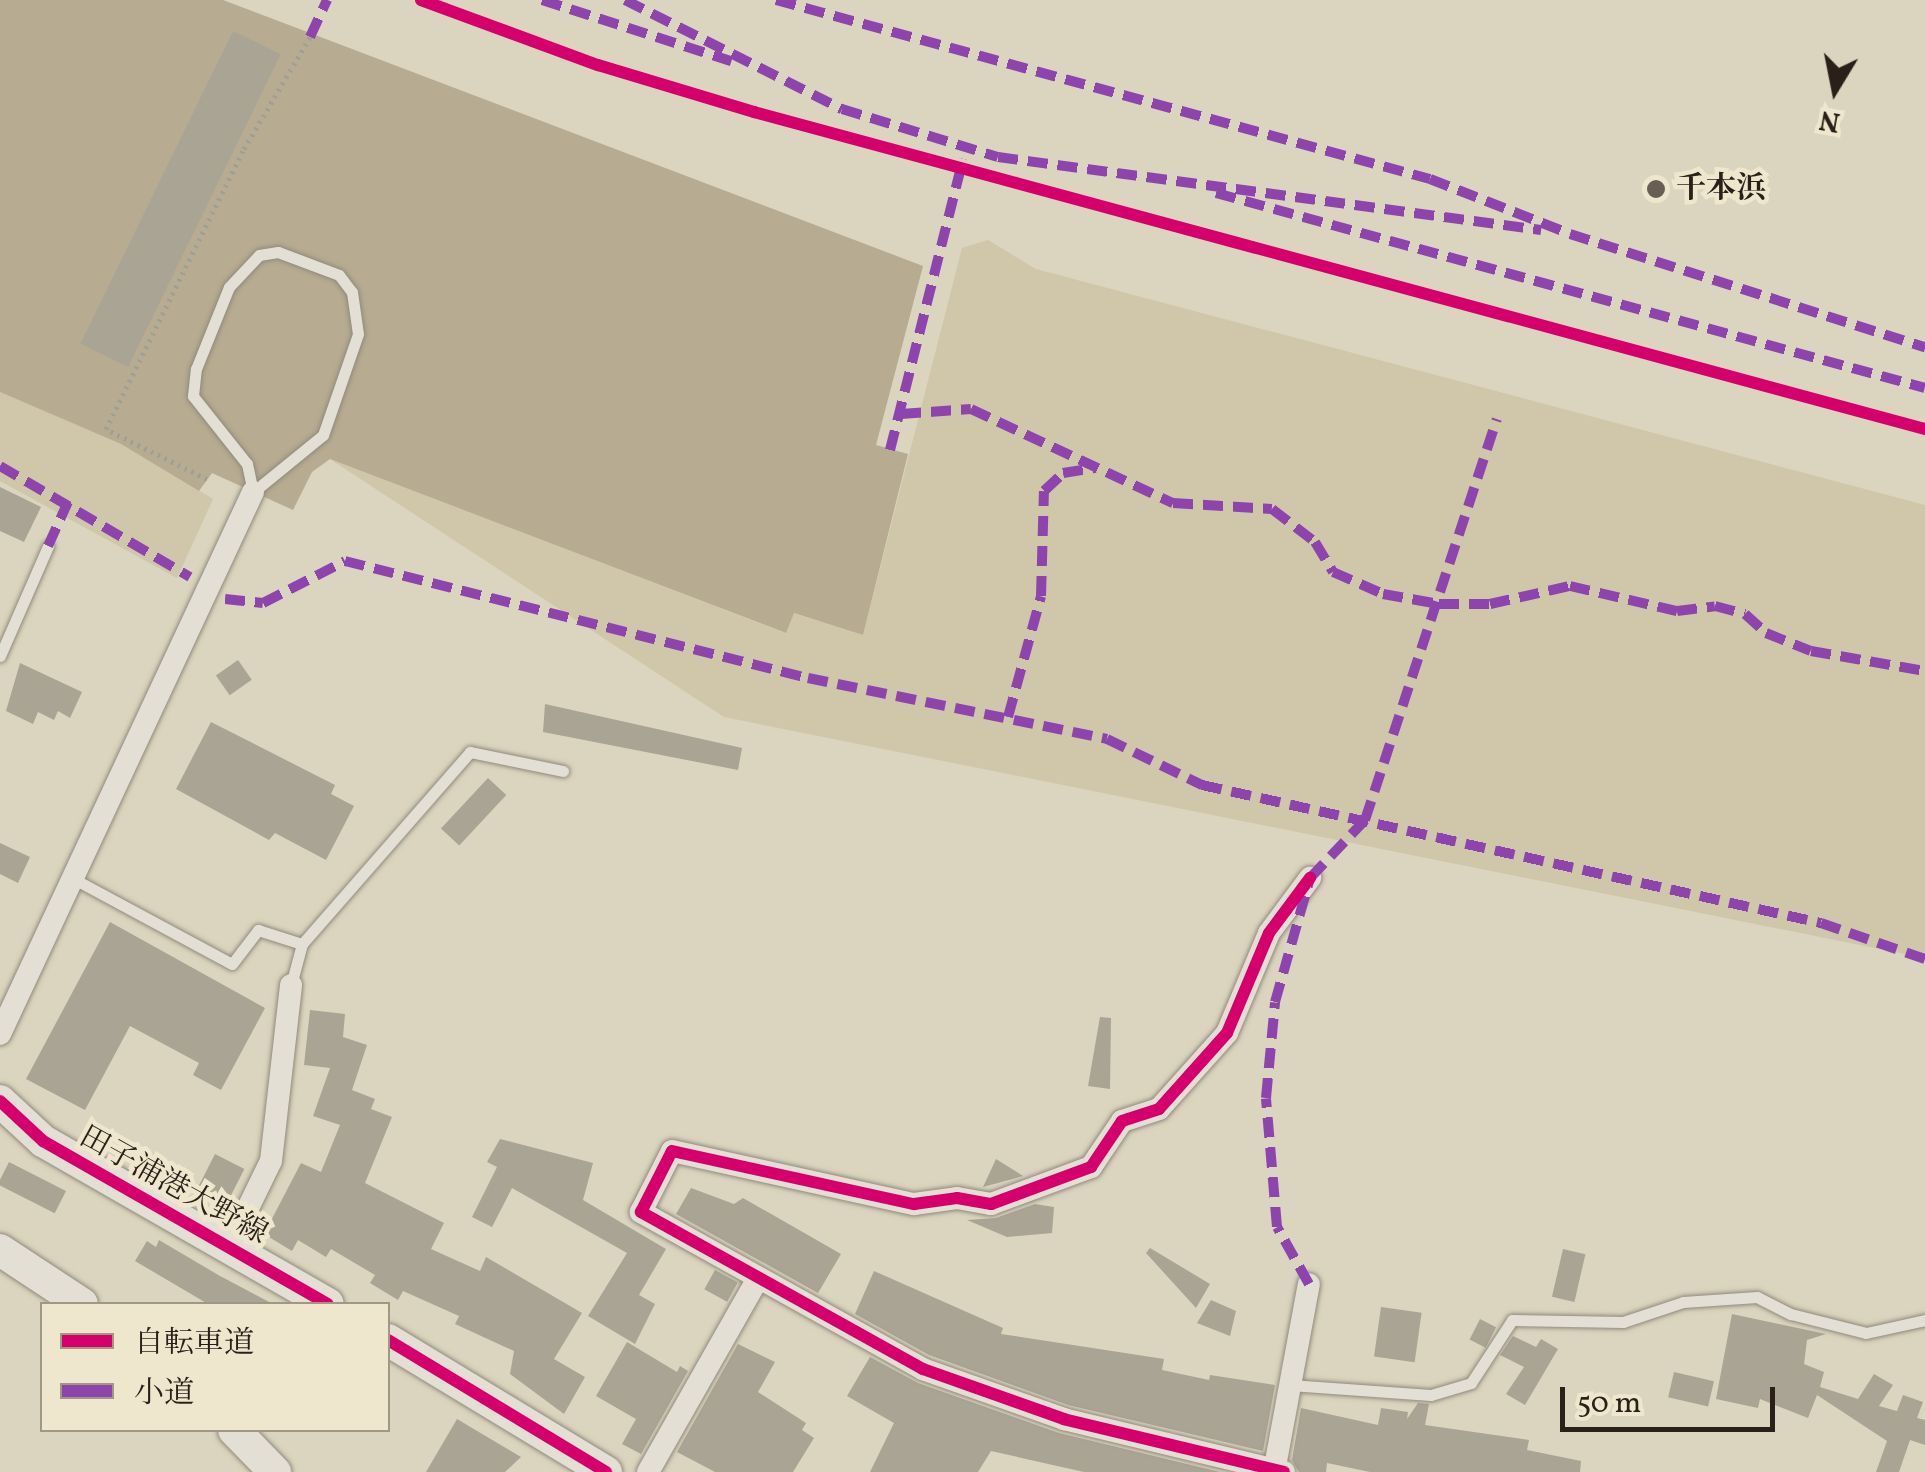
<!DOCTYPE html>
<html>
<head>
<meta charset="utf-8">
<style>
	body { margin:0 }
	#map { position:relative; width:1925px; height:1472px; overflow:hidden; background:#dbd4be; font-family:Vollkorn,"Noto Serif JP",serif }
	div>[style] { position:absolute }
	[style*='--x'] { left:calc(var(--x)*1px); top:calc(var(--y)*1px); width:calc(var(--w)*1px); rotate:calc(var(--a)*1deg) }
	.green>* { inset:0; background:#d0c6a9 }
	.water>* { inset:0; background:#b7ab91 }
	.building>* { inset:0; background:#aaa495; transform-origin:0 0 }
	.path>* { height:5px; margin-top:-2.5px; transform-origin:0; background:repeating-linear-gradient(90deg,#a19e95 0 2.5px,transparent 0 7.5px) }
	.roads { filter:drop-shadow(0 0 2px #8f8a7d) drop-shadow(0 0 2px #8f8a7d) }
	.lane>* { height:11px; margin:-5.5px; padding:0 5.5px; transform-origin:5.5px; border-radius:5.5px; background:#e3dfd4 }
	.street>* { height:22px; margin:-11px; padding:0 11px; transform-origin:11px; border-radius:11px; background:#e3dfd4 }
	.secondary>* { height:32px; margin:-16px; padding:0 16px; transform-origin:16px; border-radius:16px; background:#e3dfd4 }
	.quiet>* { height:10px; margin-top:-5px; transform-origin:0; background:repeating-linear-gradient(90deg,#8e44ad 0 20px,transparent 0 30px) }
	.cycleway>* { height:12px; margin:-6px; padding:0 6px; transform-origin:6px; border-radius:6px; background:#d6006c }
	.dots>* { width:28px; height:28px; translate:-50% -50%; box-sizing:border-box; border:5px solid #efe7cd; border-radius:50% }
	span { translate:-50% -50%; white-space:nowrap; text-align:center; line-height:1.15; -webkit-text-stroke:9px #efe7cd; paint-order:stroke }
	.poi-label { font-size:30px; color:#2a1f19; font-weight:700 }
	.left { translate:0 -50%; text-align:left }
	.street-label { font-size:30px; color:#2a1f19 }
	.legend { position:absolute; left:40px; top:1302px; width:350px; height:130px; box-sizing:border-box; background:#efe7cd; border:2px solid #a09785; margin:0; padding:12px 18px; list-style:none; font-size:30px; color:#2a1f19 }
	.legend li { display:flex; align-items:center; gap:20px; height:50px }
	.legend b { width:50px; border:2px solid #a09785 }
	.north { position:absolute; left:1785px; top:40px; width:100px; height:100px; -webkit-text-stroke:8px #efe7cd; paint-order:stroke; rotate:190deg; font-size:28px; font-weight:700; line-height:40px; text-align:center; color:#2a1f19 }
	.north::after { content:''; display:block; margin:auto; width:35px; height:45px; background:#2a1f19; clip-path:polygon(50% 0,100% 100%,50% 72%,0 100%) }
	.scale { position:absolute; left:1560px; top:1387px; width:215px; height:45px; box-sizing:border-box; border:5px solid #2a1f19; border-top:0; padding-left:12px; font-size:30px; line-height:35px; white-space:nowrap; color:#2a1f19; -webkit-text-stroke:8px #efe7cd; paint-order:stroke }
</style>
</head>
<body>
<div id="map">
	<div class="green">
		<i style="clip-path:polygon(988px 240px,1036px 269px,1925px 505px,1925px 958px,724px 717px,330px 459px,785px 633px,793px 613px,863px 635px,962px 248px)"></i>
		<i style="clip-path:polygon(0 392px,121px 444px,213px 499px,177px 578px,0 481px)"></i>
	</div>
	<div class="water">
		<i style="clip-path:polygon(0 0,223px 0,923px 266px,876px 445px,908px 454px,863px 635px,794px 613px,786px 633px,330px 459px,312px 472px,293px 510px,212px 473px,199px 491px,121px 444px,0 392px)"></i>
	</div>
	<div class="building">
		<i style="left:233px;top:31px;width:53px;height:348px;rotate:26deg"></i>
		<i style="clip-path:polygon(0 487px,41px 507px,24px 542px,0 531px)"></i>
		<i style="left:238px;top:660px;width:24px;height:27px;rotate:55deg"></i>
		<i style="clip-path:polygon(20px 663px,82px 692px,70px 718px,58px 711px,54px 720px,38px 712px,33px 724px,6px 711px)"></i>
		<i style="clip-path:polygon(545px 704px,742px 748px,738px 770px,543px 732px)"></i>
		<i style="clip-path:polygon(211px 722px,335px 785px,331px 794px,354px 806px,326px 860px,275px 833px,269px 840px,176px 789px)"></i>
		<i style="left:488px;top:778px;width:25px;height:69px;rotate:43deg"></i>
		<i style="clip-path:polygon(0 843px,30px 857px,18px 883px,0 874px)"></i>
		<i style="clip-path:polygon(110px 922px,265px 1008px,221px 1090px,193px 1075px,199px 1063px,130px 1026px,85px 1110px,26px 1079px)"></i>
		<i style="clip-path:polygon(310px 1010px,345px 1014px,343px 1037px,367px 1045px,352px 1090px,375px 1099px,371px 1109px,392px 1117px,365px 1183px,444px 1223px,431px 1249px,480px 1271px,486px 1257px,582px 1313px,554px 1359px,585px 1377px,564px 1414px,510px 1374px,514px 1351px,455px 1324px,459px 1316px,403px 1291px,398px 1300px,370px 1283px,375px 1275px,331px 1249px,326px 1257px,298px 1240px,292px 1251px,264px 1234px,301px 1163px,321px 1172px,340px 1125px,313px 1116px,330px 1068px,304px 1065px)"></i>
		<i style="clip-path:polygon(1100px 1017px,1111px 1018px,1110px 1089px,1088px 1086px)"></i>
		<i style="clip-path:polygon(500px 1139px,593px 1163px,583px 1200px,666px 1249px,639px 1295px,655px 1304px,635px 1344px,588px 1316px,627px 1253px,512px 1188px,492px 1227px,472px 1217px,497px 1167px,487px 1162px)"></i>
		<i style="left:215px;top:1154px;width:33px;height:37px;rotate:27deg"></i>
		<i style="clip-path:polygon(996px 1159px,1023px 1176px,983px 1187px)"></i>
		<i style="left:9px;top:1162px;width:64px;height:25px;rotate:27deg"></i>
		<i style="clip-path:polygon(691px 1188px,734px 1204px,743px 1198px,841px 1254px,818px 1293px,676px 1214px)"></i>
		<i style="clip-path:polygon(1035px 1204px,1054px 1207px,1052px 1233px,1007px 1237px,967px 1220px,996px 1218px)"></i>
		<i style="clip-path:polygon(159px 1240px,220px 1276px,273px 1304px,208px 1304px,135px 1261px,147px 1241px,156px 1247px)"></i>
		<i style="clip-path:polygon(1150px 1248px,1210px 1284px,1196px 1308px,1146px 1253px)"></i>
		<i style="left:1563px;top:1249px;width:23px;height:49px;rotate:13deg"></i>
		<i style="left:715px;top:1270px;width:26px;height:22px;rotate:29deg"></i>
		<i style="clip-path:polygon(874px 1271px,1003px 1328px,1001px 1334px,1164px 1359px,1162px 1370px,1209px 1380px,1210px 1375px,1275px 1385px,1263px 1451px,1068px 1405px,929px 1355px,855px 1314px)"></i>
		<i style="clip-path:polygon(1211px 1300px,1236px 1311px,1230px 1336px,1197px 1323px)"></i>
		<i style="left:1381px;top:1307px;width:41px;height:50px;rotate:8deg"></i>
		<i style="clip-path:polygon(1732px 1314px,1826px 1334px,1807px 1340px,1804px 1364px,1824px 1372px,1820px 1387px,1858px 1399px,1874px 1374px,1893px 1385px,1879px 1406px,1897px 1411px,1903px 1395px,1923px 1402px,1917px 1418px,1925px 1420px,1925px 1445px,1910px 1440px,1899px 1472px,1876px 1472px,1887px 1441px,1817px 1395px,1808px 1418px,1760px 1399px,1758px 1408px,1716px 1399px)"></i>
		<i style="left:1480px;top:1319px;width:18px;height:23px;rotate:27deg"></i>
		<i style="clip-path:polygon(1513px 1336px,1536px 1347px,1541px 1339px,1558px 1349px,1525px 1405px,1506px 1394px,1524px 1367px,1500px 1355px)"></i>
		<i style="clip-path:polygon(627px 1342px,677px 1372px,680px 1366px,688px 1371px,641px 1454px,622px 1444px,636px 1419px,596px 1396px)"></i>
		<i style="clip-path:polygon(738px 1344px,775px 1362px,758px 1392px,806px 1423px,802px 1430px,814px 1438px,793px 1472px,715px 1472px,677px 1452px)"></i>
		<i style="clip-path:polygon(870px 1357px,918px 1383px,1059px 1433px,1220px 1472px,1084px 1472px,991px 1451px,978px 1472px,870px 1472px,894px 1423px,847px 1396px)"></i>
		<i style="left:1674px;top:1372px;width:41px;height:26px;rotate:13deg"></i>
		<i style="clip-path:polygon(1418px 1403px,1429px 1404px,1425px 1425px,1529px 1440px,1527px 1450px,1581px 1461px,1580px 1472px,1370px 1472px,1327px 1463px,1326px 1472px,1299px 1472px,1292px 1460px,1301px 1408px,1378px 1425px,1381px 1408px,1408px 1412px,1407px 1419px)"></i>
		<i style="clip-path:polygon(457px 1419px,521px 1457px,505px 1472px,426px 1472px)"></i>
	</div>
	<div class="path">
		<i style="--x:207;--y:479;--w:113;--a:-153.7"></i>
		<i style="--x:106;--y:429;--w:312;--a:-63.8"></i>
		<i style="--x:244;--y:149;--w:130;--a:-59.5"></i>
	</div>
	<div class="roads">
		<div class="lane">
			<i style="--x:278;--y:252;--w:65;--a:20.7"></i>
			<i style="--x:339;--y:275;--w:21;--a:53"></i>
			<i style="--x:352;--y:292;--w:42;--a:81.9"></i>
			<i style="--x:358;--y:334;--w:107;--a:109.1"></i>
			<i style="--x:323;--y:435;--w:90;--a:140.8"></i>
			<i style="--x:253;--y:492;--w:29;--a:-102"></i>
			<i style="--x:247;--y:464;--w:87;--a:-128.5"></i>
			<i style="--x:193;--y:396;--w:27;--a:-84"></i>
			<i style="--x:196;--y:369;--w:88;--a:-68.1"></i>
			<i style="--x:229;--y:287;--w:44;--a:-46.8"></i>
			<i style="--x:259;--y:255;--w:19;--a:-9"></i>
			<i style="--x:0;--y:656;--w:120;--a:-66.4"></i>
			<i style="--x:74;--y:879;--w:179;--a:28.3"></i>
			<i style="--x:232;--y:964;--w:43;--a:-52.6"></i>
			<i style="--x:258;--y:930;--w:46;--a:17.7"></i>
			<i style="--x:291;--y:985;--w:42;--a:-75"></i>
			<i style="--x:302;--y:944;--w:255;--a:-48.8"></i>
			<i style="--x:470;--y:752;--w:95;--a:11.5"></i>
			<i style="--x:1290;--y:1385;--w:141;--a:4.1"></i>
			<i style="--x:1431;--y:1395;--w:42;--a:-16.7"></i>
			<i style="--x:1471;--y:1383;--w:75;--a:-56.9"></i>
			<i style="--x:1512;--y:1320;--w:111;--a:1"></i>
			<i style="--x:1623;--y:1322;--w:63;--a:-18.4"></i>
			<i style="--x:1683;--y:1302;--w:74;--a:-3.9"></i>
			<i style="--x:1757;--y:1297;--w:38;--a:27"></i>
			<i style="--x:1791;--y:1314;--w:77;--a:14.2"></i>
			<i style="--x:1866;--y:1333;--w:60;--a:-12.4"></i>
		</div>
		<div class="street">
			<i style="--x:0;--y:1034;--w:598;--a:-64.98"></i>
			<i style="--x:230;--y:1245;--w:93;--a:-64"></i>
			<i style="--x:271;--y:1161;--w:177;--a:-83.5"></i>
			<i style="--x:648;--y:1472;--w:221;--a:-60.4"></i>
			<i style="--x:1274;--y:1472;--w:191;--a:-79.5"></i>
			<i style="--x:1284;--y:1472;--w:226;--a:-166.5"></i>
			<i style="--x:1064;--y:1419;--w:150;--a:-160.5"></i>
			<i style="--x:923;--y:1369;--w:323;--a:-150.9"></i>
			<i style="--x:641;--y:1212;--w:68;--a:-63.1"></i>
			<i style="--x:672;--y:1151;--w:248;--a:12.4"></i>
			<i style="--x:914;--y:1204;--w:43;--a:-7.9"></i>
			<i style="--x:957;--y:1198;--w:35;--a:10"></i>
			<i style="--x:991;--y:1204;--w:107;--a:-20.3"></i>
			<i style="--x:1091;--y:1167;--w:55;--a:-56"></i>
			<i style="--x:1122;--y:1121;--w:39;--a:-18"></i>
			<i style="--x:1159;--y:1109;--w:102;--a:-48.2"></i>
			<i style="--x:1227;--y:1033;--w:108;--a:-67.2"></i>
			<i style="--x:1269;--y:933;--w:69;--a:-53.3"></i>
		</div>
		<div class="secondary">
			<i style="--x:0;--y:1101;--w:59;--a:42.9"></i>
			<i style="--x:43;--y:1141;--w:328;--a:29.8"></i>
			<i style="--x:0;--y:1250;--w:98;--a:33.4"></i>
			<i style="--x:388;--y:1340;--w:255;--a:31.2"></i>
			<i style="--x:234;--y:1430;--w:59;--a:45.7"></i>
		</div>
	</div>
	<div class="quiet">
		<i style="--x:542;--y:0;--w:199;--a:17.9"></i>
		<i style="--x:625;--y:0;--w:243;--a:26.7"></i>
		<i style="--x:842;--y:109;--w:163;--a:17.1"></i>
		<i style="--x:998;--y:157;--w:548;--a:7.66"></i>
		<i style="--x:776;--y:0;--w:678;--a:15.31"></i>
		<i style="--x:1430;--y:179;--w:150;--a:21.4"></i>
		<i style="--x:1570;--y:234;--w:373;--a:17.7"></i>
		<i style="--x:310;--y:37;--w:41;--a:-65.3"></i>
		<i style="--x:1216;--y:193;--w:735;--a:15.38"></i>
		<i style="--x:901;--y:414;--w:70;--a:-4.1"></i>
		<i style="--x:971;--y:409;--w:223;--a:25"></i>
		<i style="--x:1173;--y:503;--w:99;--a:3.5"></i>
		<i style="--x:1272;--y:509;--w:54;--a:37.5"></i>
		<i style="--x:1315;--y:542;--w:35;--a:59"></i>
		<i style="--x:1333;--y:572;--w:55;--a:23.7"></i>
		<i style="--x:1383;--y:594;--w:57;--a:10.1"></i>
		<i style="--x:1439;--y:604;--w:51;--a:0"></i>
		<i style="--x:1490;--y:604;--w:82;--a:-12.7"></i>
		<i style="--x:1570;--y:586;--w:110;--a:13.2"></i>
		<i style="--x:1677;--y:611;--w:38;--a:-7"></i>
		<i style="--x:1715;--y:606;--w:31;--a:15"></i>
		<i style="--x:1745;--y:614;--w:28;--a:42"></i>
		<i style="--x:1766;--y:633;--w:48;--a:21.8"></i>
		<i style="--x:1811;--y:651;--w:116;--a:10"></i>
		<i style="--x:890;--y:450;--w:300;--a:-75.9"></i>
		<i style="--x:0;--y:466;--w:220;--a:30.3"></i>
		<i style="--x:48;--y:546;--w:48;--a:-65.6"></i>
		<i style="--x:225;--y:599;--w:38;--a:6"></i>
		<i style="--x:263;--y:603;--w:92;--a:-27.1"></i>
		<i style="--x:345;--y:561;--w:478;--a:14.2"></i>
		<i style="--x:808;--y:678;--w:305;--a:11.5"></i>
		<i style="--x:1107;--y:739;--w:106;--a:25.8"></i>
		<i style="--x:1202;--y:785;--w:634;--a:12.57"></i>
		<i style="--x:1821;--y:923;--w:110;--a:19.1"></i>
		<i style="--x:1008;--y:717;--w:125;--a:-74.7"></i>
		<i style="--x:1041;--y:596;--w:105;--a:-88.4"></i>
		<i style="--x:1044;--y:491;--w:26;--a:-43"></i>
		<i style="--x:1063;--y:473;--w:33;--a:-9"></i>
		<i style="--x:1309;--y:1284;--w:65;--a:-119.3"></i>
		<i style="--x:1277;--y:1227;--w:129;--a:-94.9"></i>
		<i style="--x:1266;--y:1098;--w:96;--a:-84.6"></i>
		<i style="--x:1275;--y:1002;--w:129;--a:-74.2"></i>
		<i style="--x:1310;--y:878;--w:80;--a:-46.5"></i>
		<i style="--x:1365;--y:820;--w:422;--a:-71.8"></i>
	</div>
	<div class="cycleway">
		<i style="--x:421;--y:0;--w:189;--a:20.2"></i>
		<i style="--x:598;--y:65;--w:163;--a:16.8"></i>
		<i style="--x:754;--y:112;--w:1213;--a:15.15"></i>
		<i style="--x:0;--y:1101;--w:59;--a:42.9"></i>
		<i style="--x:43;--y:1141;--w:328;--a:29.8"></i>
		<i style="--x:388;--y:1340;--w:255;--a:31.2"></i>
		<i style="--x:1284;--y:1472;--w:226;--a:-166.5"></i>
		<i style="--x:1064;--y:1419;--w:150;--a:-160.5"></i>
		<i style="--x:923;--y:1369;--w:323;--a:-150.9"></i>
		<i style="--x:641;--y:1212;--w:68;--a:-63.1"></i>
		<i style="--x:672;--y:1151;--w:248;--a:12.4"></i>
		<i style="--x:914;--y:1204;--w:43;--a:-7.9"></i>
		<i style="--x:957;--y:1198;--w:35;--a:10"></i>
		<i style="--x:991;--y:1204;--w:107;--a:-20.3"></i>
		<i style="--x:1091;--y:1167;--w:55;--a:-56"></i>
		<i style="--x:1122;--y:1121;--w:39;--a:-18"></i>
		<i style="--x:1159;--y:1109;--w:102;--a:-48.2"></i>
		<i style="--x:1227;--y:1033;--w:108;--a:-67.2"></i>
		<i style="--x:1269;--y:933;--w:69;--a:-53.3"></i>
	</div>
	<div class="dots">
		<i style="left:1656px;top:189px;background:#685e53"></i>
	</div>
	<div class="poi-label">
		<span class="left" style="left:1676px;top:189px">千本浜</span>
	</div>
	<div class="street-label">
		<span style="left:173px;top:1186px;rotate:29deg">田子浦港大野線</span>
	</div>
	<ul class="legend">
	<li><b style="height:12px;background:#d6006c"></b>自転車道</li>
	<li><b style="height:12px;background:#8e44ad"></b>小道</li>
	</ul>
	<div class="north">N</div>
	<div class="scale">50 m</div>
</div>
</body>
</html>
